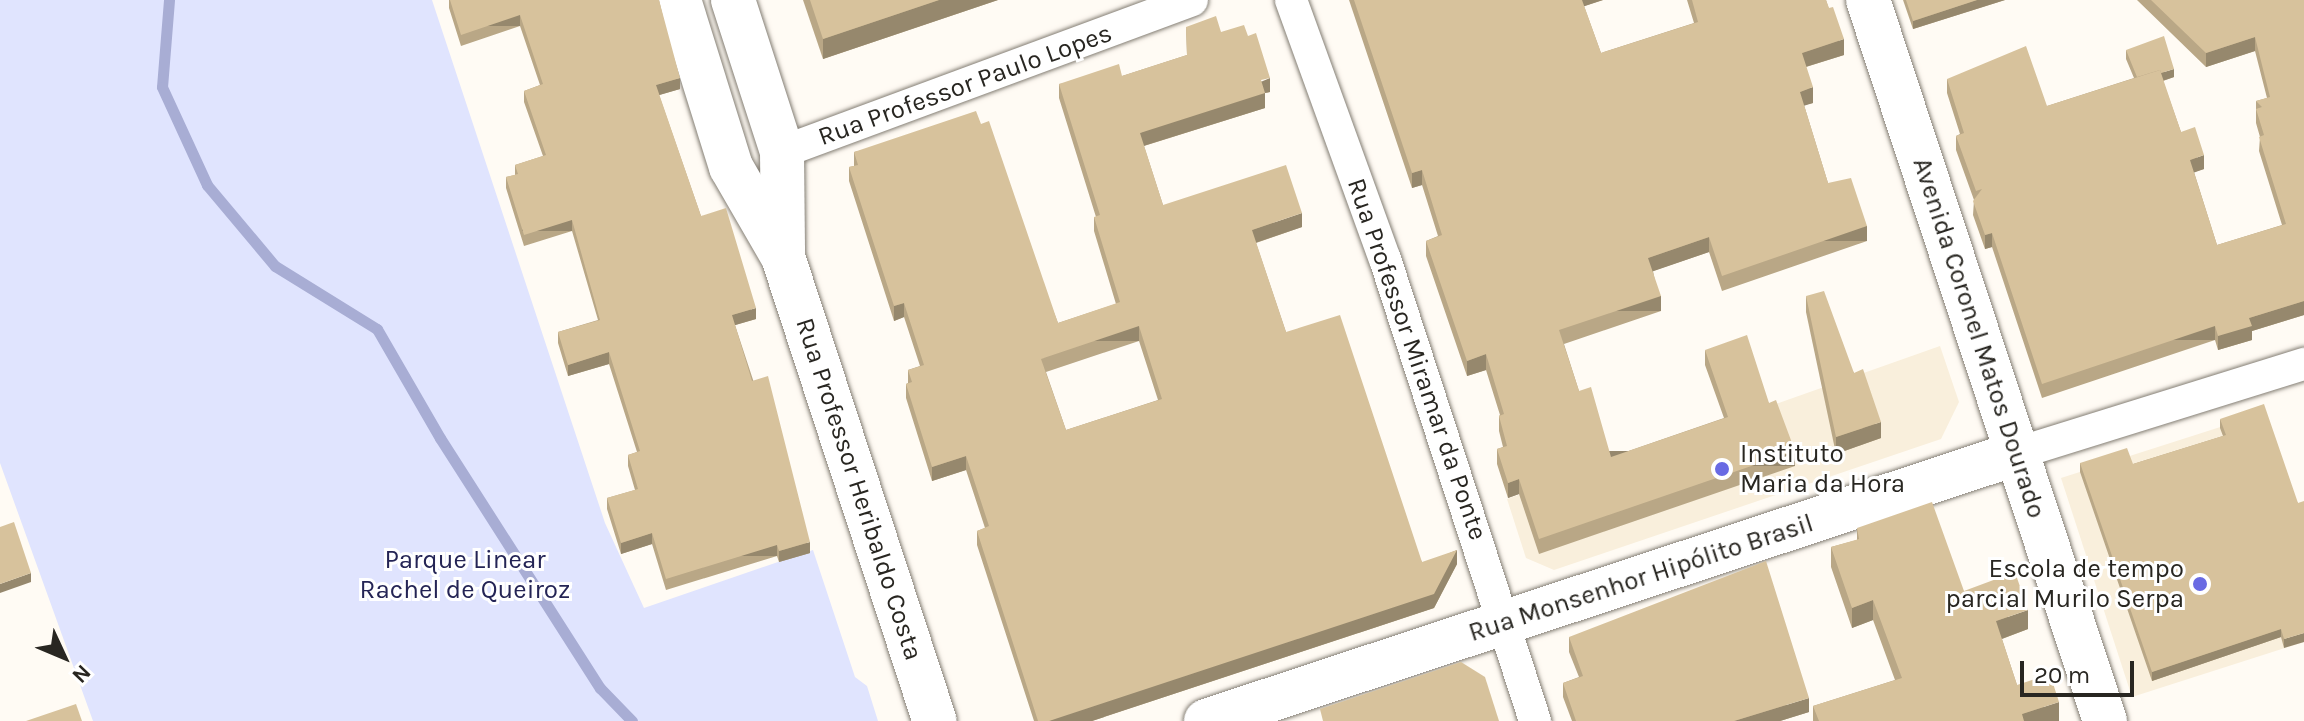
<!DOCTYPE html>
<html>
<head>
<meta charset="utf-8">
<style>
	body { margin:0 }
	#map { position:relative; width:2304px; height:721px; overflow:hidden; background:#fffbf4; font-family:Karla,sans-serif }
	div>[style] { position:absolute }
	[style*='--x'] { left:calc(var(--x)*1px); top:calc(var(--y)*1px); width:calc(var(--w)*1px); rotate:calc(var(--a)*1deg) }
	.built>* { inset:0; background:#f9efdc }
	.green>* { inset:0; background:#e0e4fe }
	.stream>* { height:11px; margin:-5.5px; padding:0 5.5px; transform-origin:5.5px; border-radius:5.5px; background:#a8add4 }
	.roads { filter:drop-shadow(0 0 2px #847e74) drop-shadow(0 0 2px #847e74) }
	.street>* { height:32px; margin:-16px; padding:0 16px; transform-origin:16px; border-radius:16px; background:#fff }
	.secondary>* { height:44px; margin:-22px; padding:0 22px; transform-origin:22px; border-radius:22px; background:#fff }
	.primary>* { height:44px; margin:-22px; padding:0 22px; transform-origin:22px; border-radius:22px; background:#fff }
	.wall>* { inset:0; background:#b9a786 }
	.shaded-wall>* { inset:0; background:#96886d; transform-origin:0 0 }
	.building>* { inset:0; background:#d7c29c }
	.dots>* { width:22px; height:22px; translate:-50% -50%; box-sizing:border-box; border:4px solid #fff; border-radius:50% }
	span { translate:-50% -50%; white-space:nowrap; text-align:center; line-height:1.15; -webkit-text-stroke:6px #fff; paint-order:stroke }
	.street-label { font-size:26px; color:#282621 }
	.poi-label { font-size:26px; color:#282621 }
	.left { translate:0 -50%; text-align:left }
	.right { translate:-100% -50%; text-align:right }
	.park-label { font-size:26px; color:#242455 }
	.north { position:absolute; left:24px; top:617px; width:80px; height:80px; -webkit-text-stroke:6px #fff; paint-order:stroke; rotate:134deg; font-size:22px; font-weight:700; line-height:32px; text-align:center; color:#282621 }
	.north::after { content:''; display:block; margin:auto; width:28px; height:36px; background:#282621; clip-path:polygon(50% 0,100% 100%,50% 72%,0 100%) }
	.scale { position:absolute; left:2020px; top:661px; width:114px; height:36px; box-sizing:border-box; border:4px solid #282621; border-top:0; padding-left:10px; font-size:24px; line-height:28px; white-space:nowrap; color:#282621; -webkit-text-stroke:6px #fff; paint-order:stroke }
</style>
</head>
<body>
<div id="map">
	<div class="built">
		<i style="clip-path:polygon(1940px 346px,1959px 402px,1941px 439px,1554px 570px,1526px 558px,1507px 499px)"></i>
		<i style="clip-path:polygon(2264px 413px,2304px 526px,2304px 642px,2132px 697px,2061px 478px)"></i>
	</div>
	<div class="green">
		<i style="clip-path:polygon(0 0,432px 0,605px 523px,644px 608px,813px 550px,855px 677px,867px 686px,878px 721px,93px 721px,0 463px)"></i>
	</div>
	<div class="stream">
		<i style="--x:169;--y:0;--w:87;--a:94.6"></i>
		<i style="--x:162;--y:87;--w:108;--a:65.3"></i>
		<i style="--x:207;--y:185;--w:106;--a:50"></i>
		<i style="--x:275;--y:266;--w:120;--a:31.7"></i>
		<i style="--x:377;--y:329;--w:126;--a:60"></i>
		<i style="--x:440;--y:438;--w:297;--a:57.4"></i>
		<i style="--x:600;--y:688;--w:46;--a:45.9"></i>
	</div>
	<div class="roads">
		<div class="street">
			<i style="--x:1291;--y:0;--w:276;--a:70.1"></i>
			<i style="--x:1385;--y:259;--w:486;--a:72"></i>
			<i style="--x:782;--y:152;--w:437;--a:-20.3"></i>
			<i style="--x:2018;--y:453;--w:300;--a:-17.3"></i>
		</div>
		<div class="secondary">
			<i style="--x:1206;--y:721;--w:855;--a:-18.27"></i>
		</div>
		<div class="primary">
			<i style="--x:679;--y:0;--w:175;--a:72.7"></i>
			<i style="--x:731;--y:167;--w:104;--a:60"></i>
			<i style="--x:783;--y:257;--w:488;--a:71.9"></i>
			<i style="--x:733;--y:0;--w:160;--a:72.1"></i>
			<i style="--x:782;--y:152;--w:103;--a:89.4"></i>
			<i style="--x:1868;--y:0;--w:759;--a:71.8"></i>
		</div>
	</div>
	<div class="wall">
		<i style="clip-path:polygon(449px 0,659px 0,680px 89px,659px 95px,701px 216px,756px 319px,735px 325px,810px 553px,779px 562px,777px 556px,666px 590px,652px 544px,621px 554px,607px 509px,607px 498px,635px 490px,628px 466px,628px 455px,637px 452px,609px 364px,568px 376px,558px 343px,558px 332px,598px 320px,572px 231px,524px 246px,506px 188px,506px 177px,515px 175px,515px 165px,543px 156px,524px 102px,524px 91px,540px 85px,520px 26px,461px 46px,449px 8px)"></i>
		<i style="clip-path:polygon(803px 0,998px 0,823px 59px)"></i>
		<i style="clip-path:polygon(1349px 0,1603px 0,1584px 6px,1601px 53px,1694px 23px,1687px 0,1826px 0,1844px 55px,1806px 67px,1813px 103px,1804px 105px,1828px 183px,1867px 241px,1722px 291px,1709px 252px,1653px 271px,1661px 311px,1564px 344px,1579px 391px,1611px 457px,1724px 418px,1705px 365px,1705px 350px,1769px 403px,1795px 466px,1539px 554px,1519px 494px,1508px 498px,1497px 464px,1497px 449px,1503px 447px,1499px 431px,1499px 416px,1500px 415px,1486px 370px,1467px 376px,1426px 256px,1426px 241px,1438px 236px,1422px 185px,1412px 188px)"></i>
		<i style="clip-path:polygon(1903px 0,2005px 0,1913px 29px)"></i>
		<i style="clip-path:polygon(2137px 0,2304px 0,2304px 315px,2252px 331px,2252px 340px,2218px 350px,2215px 340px,2042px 398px,1992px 247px,1985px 249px,1973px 215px,1974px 200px,1956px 150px,1956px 136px,1960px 134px,1947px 93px,1947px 79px,2047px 106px,2134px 78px,2126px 59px,2126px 50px,2174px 77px,2163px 81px,2181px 132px,2204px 169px,2194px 172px,2217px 245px,2282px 225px,2259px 151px,2260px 137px,2256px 123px,2256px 101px,2267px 98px,2255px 51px,2206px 67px)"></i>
		<i style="clip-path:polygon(evenodd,1186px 27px,1221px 32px,1270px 92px,1265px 93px,1265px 108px,1144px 146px,1163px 205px,1302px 227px,1256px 243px,1286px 332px,1422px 562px,1457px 564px,1434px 608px,1092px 721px,1034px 721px,977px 545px,977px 531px,985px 528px,966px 470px,932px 481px,906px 398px,906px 384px,908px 383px,908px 370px,920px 366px,904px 317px,894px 321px,849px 181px,849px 167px,854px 166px,854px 152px,981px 124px,1058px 323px,1116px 304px,1094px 231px,1094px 217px,1096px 217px,1059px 98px,1059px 84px,1122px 76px,1187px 55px,1186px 27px,1139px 341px,1158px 400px,1066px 430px,1046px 372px,1139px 341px)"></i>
		<i style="clip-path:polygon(1806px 296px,1854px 373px,1881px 438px,1836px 454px,1806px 312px)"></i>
		<i style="clip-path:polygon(2220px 419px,2298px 503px,2284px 648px,2281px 637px,2152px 681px,2080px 472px,2080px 463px,2133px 464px,2223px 436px,2220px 428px)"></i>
		<i style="clip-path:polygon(1857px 528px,2028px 629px,2002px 639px,2017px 685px,2059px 721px,1813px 721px,1813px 706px,1895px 680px,1873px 620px,1852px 628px,1831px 567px,1831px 547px,1857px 540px)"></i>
		<i style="clip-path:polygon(1569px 637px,1809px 712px,1780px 721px,1572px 721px,1563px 697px,1563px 683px,1579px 677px,1569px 652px)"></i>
	</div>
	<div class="shaded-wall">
		<i style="clip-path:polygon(939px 0,998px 0,823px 59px,823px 39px)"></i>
		<i style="clip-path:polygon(1579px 0,1603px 0,1579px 8px)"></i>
		<i style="clip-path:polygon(1977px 0,2005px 0,1913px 29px,1913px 21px)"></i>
		<i style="left:520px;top:15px;width:11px;height:62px;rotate:90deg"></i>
		<i style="clip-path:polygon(2255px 37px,2255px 51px,2206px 67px,2206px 53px)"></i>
		<i style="clip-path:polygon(1844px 39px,1844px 55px,1802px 68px,1802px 53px)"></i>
		<i style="clip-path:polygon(2174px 69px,2174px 77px,2138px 89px,2138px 80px)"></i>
		<i style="clip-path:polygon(680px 78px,680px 89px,656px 96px,656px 85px)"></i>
		<i style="clip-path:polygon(1270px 78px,1270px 92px,1265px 93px,1265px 108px,1140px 147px,1140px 133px)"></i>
		<i style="clip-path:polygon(1813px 87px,1813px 103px,1800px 107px,1800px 92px)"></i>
		<i style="clip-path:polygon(2204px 155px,2204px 169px,2190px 174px,2190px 160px)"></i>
		<i style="clip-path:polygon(1422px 170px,1422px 185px,1412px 188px,1412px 173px)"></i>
		<i style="clip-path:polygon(1302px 213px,1302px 227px,1252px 244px,1252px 230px)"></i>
		<i style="left:572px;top:220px;width:11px;height:50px;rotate:90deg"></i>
		<i style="left:1867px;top:226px;width:15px;height:153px;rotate:90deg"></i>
		<i style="clip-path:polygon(1992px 233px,1992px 247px,1985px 249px,1985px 235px)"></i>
		<i style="clip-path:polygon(1709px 237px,1709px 252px,1648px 273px,1648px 258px)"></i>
		<i style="left:1661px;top:296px;width:15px;height:108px;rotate:90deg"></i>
		<i style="clip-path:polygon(2304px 301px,2304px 315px,2252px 331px,2252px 340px,2218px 350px,2218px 336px,2249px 318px)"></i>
		<i style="clip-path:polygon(904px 303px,904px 317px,894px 321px,894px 306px)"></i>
		<i style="clip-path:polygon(756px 308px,756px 319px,732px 326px,732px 315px)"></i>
		<i style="left:1139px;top:326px;width:15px;height:103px;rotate:90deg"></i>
		<i style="left:2215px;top:326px;width:14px;height:182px;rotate:90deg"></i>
		<i style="clip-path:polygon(609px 352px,609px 364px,568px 376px,568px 365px)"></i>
		<i style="clip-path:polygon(1486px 354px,1486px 370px,1467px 376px,1467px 361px)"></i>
		<i style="clip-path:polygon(1881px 422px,1881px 438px,1836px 454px,1836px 437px)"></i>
		<i style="left:1795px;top:451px;width:15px;height:271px;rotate:90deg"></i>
		<i style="clip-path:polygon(966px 456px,966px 470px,932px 481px,932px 467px)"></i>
		<i style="clip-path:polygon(1519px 479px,1519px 494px,1508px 498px,1508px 483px)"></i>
		<i style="clip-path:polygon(652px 533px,652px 544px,621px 554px,621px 543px)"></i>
		<i style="clip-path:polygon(810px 542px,810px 553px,779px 562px,779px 551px)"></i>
		<i style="left:777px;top:545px;width:11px;height:116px;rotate:90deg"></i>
		<i style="clip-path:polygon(1457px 550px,1457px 564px,1434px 608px,1092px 721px,1049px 721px)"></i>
		<i style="clip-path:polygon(31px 573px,31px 582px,0 593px,0 584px)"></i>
		<i style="clip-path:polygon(1873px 600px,1873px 620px,1852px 628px,1852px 608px)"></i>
		<i style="clip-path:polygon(2028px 610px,2028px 629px,1996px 641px,1996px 621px)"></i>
		<i style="clip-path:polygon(2281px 629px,2281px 637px,2152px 681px,2152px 672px)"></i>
		<i style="clip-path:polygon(2304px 633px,2304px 642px,2284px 648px,2284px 639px)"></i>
		<i style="clip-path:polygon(1809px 698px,1809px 712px,1780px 721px,1734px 721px)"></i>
		<i style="clip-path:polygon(2059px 702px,2059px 721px,2022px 721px,2022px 714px)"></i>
	</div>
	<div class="building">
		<i style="clip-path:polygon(450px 0,659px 0,680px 78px,656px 85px,701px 216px,726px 208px,756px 308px,732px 315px,752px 381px,768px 376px,810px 542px,779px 551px,777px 545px,666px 579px,652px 533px,621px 543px,607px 498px,638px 489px,628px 455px,640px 451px,609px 352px,568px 365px,558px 332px,600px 320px,572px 220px,524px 235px,506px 177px,518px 174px,515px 165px,546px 155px,524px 91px,543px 84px,520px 15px,461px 35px)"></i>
		<i style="clip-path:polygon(810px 0,939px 0,823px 39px)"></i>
		<i style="clip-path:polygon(1354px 0,1582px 0,1601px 53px,1698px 22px,1692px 0,1826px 0,1829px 8px,1833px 7px,1844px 39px,1802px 53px,1813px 87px,1800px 92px,1828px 183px,1851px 178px,1867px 226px,1722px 276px,1709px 237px,1648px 258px,1661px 296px,1559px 330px,1579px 391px,1591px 387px,1611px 457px,1728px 417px,1705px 350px,1747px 335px,1769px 403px,1776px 400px,1795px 451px,1539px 539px,1519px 479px,1508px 483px,1497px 449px,1507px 446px,1499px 416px,1504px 414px,1486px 354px,1467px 361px,1426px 241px,1442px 235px,1422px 170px,1412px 173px)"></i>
		<i style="clip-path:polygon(1906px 0,1977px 0,1913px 21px)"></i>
		<i style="clip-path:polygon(2151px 0,2304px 0,2304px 301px,2249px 318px,2252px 326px,2218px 336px,2215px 326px,2042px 384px,1992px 233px,1985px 235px,1973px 201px,1982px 189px,1976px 191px,1956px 136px,1964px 133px,1947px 79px,2026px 46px,2047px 106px,2160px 70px,2181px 132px,2195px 127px,2204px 155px,2190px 160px,2217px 245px,2286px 224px,2259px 137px,2264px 135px,2256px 109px,2262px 107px,2256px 101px,2270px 97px,2255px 37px,2206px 53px)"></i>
		<i style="clip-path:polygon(evenodd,1216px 16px,1221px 32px,1244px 25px,1248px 36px,1256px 33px,1270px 78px,1261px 80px,1265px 93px,1140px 133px,1163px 205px,1286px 165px,1302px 213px,1252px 230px,1286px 332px,1340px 315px,1422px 562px,1457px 550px,1434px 594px,1049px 721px,1038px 721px,977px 531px,989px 526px,966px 456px,932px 467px,906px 384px,912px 382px,908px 370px,924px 365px,904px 303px,894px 306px,849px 167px,858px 165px,854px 152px,976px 111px,981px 124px,989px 121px,1058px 323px,1120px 302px,1094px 217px,1100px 215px,1059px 84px,1119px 64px,1122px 76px,1187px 55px,1186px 27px,1216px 16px,1139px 326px,1162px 399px,1066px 430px,1041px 359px,1139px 326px)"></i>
		<i style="clip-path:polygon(2164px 36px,2174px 69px,2161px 73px,2160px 70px,2137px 77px,2126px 50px)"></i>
		<i style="clip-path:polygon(1824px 291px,1854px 373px,1863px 369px,1881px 422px,1836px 437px,1806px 296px)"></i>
		<i style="clip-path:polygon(2264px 404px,2298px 503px,2304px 501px,2304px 633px,2284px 639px,2281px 629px,2152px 672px,2080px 463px,2127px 448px,2133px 464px,2226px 435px,2220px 419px)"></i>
		<i style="clip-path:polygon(1932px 502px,1964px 591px,2015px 572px,2028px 610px,1996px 621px,2017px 685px,2050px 674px,2059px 702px,2022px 714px,2024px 721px,1819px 721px,1813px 706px,1902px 678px,1873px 600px,1852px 608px,1831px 547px,1859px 539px,1857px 528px)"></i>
		<i style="clip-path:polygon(14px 522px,31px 573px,0 584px,0 527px)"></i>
		<i style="clip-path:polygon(1766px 561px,1809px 698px,1734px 721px,1576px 721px,1563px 683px,1583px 676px,1569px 637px)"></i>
		<i style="clip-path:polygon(1461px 662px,1485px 677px,1499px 721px,1323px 721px,1320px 709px)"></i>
		<i style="clip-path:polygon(76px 704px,82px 721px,26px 721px)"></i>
	</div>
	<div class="dots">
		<i style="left:1722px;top:469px;background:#696ae3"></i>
		<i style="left:2200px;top:584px;background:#696ae3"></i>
	</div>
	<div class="street-label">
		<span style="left:965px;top:85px;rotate:-20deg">Rua Professor Paulo Lopes</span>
		<span style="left:1979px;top:338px;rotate:72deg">Avenida Coronel Matos Dourado</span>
		<span style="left:1417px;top:359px;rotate:71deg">Rua Professor Miramar da Ponte</span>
		<span style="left:859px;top:489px;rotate:72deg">Rua Professor Heribaldo Costa</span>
		<span style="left:1641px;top:578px;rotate:-18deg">Rua Monsenhor Hipólito Brasil</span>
	</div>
	<div class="poi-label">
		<span class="left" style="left:1740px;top:469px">Instituto<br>Maria da Hora</span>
		<span class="right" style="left:2184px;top:584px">Escola de tempo<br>parcial Murilo Serpa</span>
	</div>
	<div class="park-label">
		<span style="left:465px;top:575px">Parque Linear<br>Rachel de Queiroz</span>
	</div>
	<div class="north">N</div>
	<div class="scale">20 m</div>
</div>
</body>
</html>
